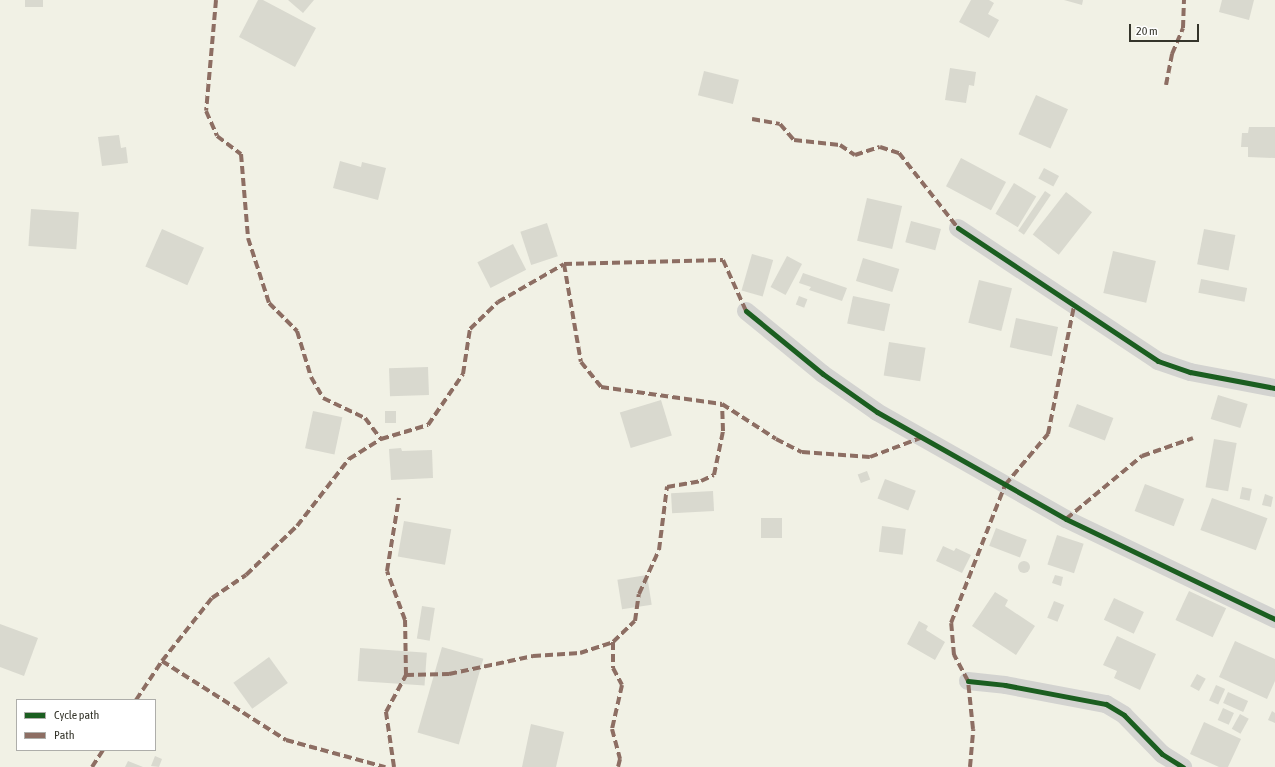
<!DOCTYPE html>
<html>
<head>
<meta charset="utf-8">
<style>
	body { margin:0 }
	#map { position:relative; width:1275px; height:767px; overflow:hidden; background:#f1f1e5; font-family:"Asap Condensed",sans-serif }
	div>[style] { position:absolute }
	[style*='--x'] { left:calc(var(--x)*1px); top:calc(var(--y)*1px); width:calc(var(--w)*1px); rotate:calc(var(--a)*1deg) }
	.building>* { inset:0; background:#d9d9cf; transform-origin:0 0 }
	.round { border-radius:50% }
	.minor>* { height:18px; margin:-9px; padding:0 9px; transform-origin:9px; border-radius:9px; background:#d3d3d0 }
	.quiet>* { height:4px; margin-top:-2px; transform-origin:0; background:repeating-linear-gradient(90deg,#8d6e63 0 8px,transparent 0 12px) }
	.cycleway>* { height:5px; margin:-2.5px; padding:0 2.5px; transform-origin:2.5px; border-radius:2.5px; background:#1b5e20 }
	span { translate:-50% -50%; white-space:nowrap; text-align:center; line-height:1.15; -webkit-text-stroke:3px #fff; paint-order:stroke }
	.legend { position:absolute; left:16px; top:699px; width:140px; height:52px; box-sizing:border-box; background:#fff; border:1px solid #aeaeaa; margin:0; padding:5px 7px; list-style:none; font-size:12px; color:#35352b }
	.legend li { display:flex; align-items:center; gap:8px; height:20px }
	.legend b { width:20px; border:1px solid #aeaeaa }
	.scale { position:absolute; left:1129px; top:24px; width:70px; height:18px; box-sizing:border-box; border:2px solid #35352b; border-top:0; padding-left:5px; font-size:12px; line-height:14px; white-space:nowrap; color:#35352b; -webkit-text-stroke:3px #fff; paint-order:stroke }
</style>
</head>
<body>
<div id="map">
	<div class="building">
		<i style="left:25px;top:0;width:18px;height:7px"></i>
		<i style="clip-path:polygon(258px 0,263px 0,316px 28px,295px 67px,239px 37px)"></i>
		<i style="clip-path:polygon(288px 0,314px 0,303px 13px)"></i>
		<i style="clip-path:polygon(971px 0,989px 0,994px 3px,988px 14px,999px 20px,989px 38px,959px 22px)"></i>
		<i style="clip-path:polygon(1064px 0,1083px 0,1082px 5px)"></i>
		<i style="clip-path:polygon(1222px 0,1254px 0,1249px 20px,1219px 12px)"></i>
		<i style="clip-path:polygon(950px 68px,976px 72px,974px 86px,969px 85px,966px 103px,945px 100px)"></i>
		<i style="left:704px;top:71px;width:36px;height:25px;rotate:14deg"></i>
		<i style="left:1036px;top:95px;width:35px;height:43px;rotate:24deg"></i>
		<i style="clip-path:polygon(1249px 127px,1275px 127px,1275px 158px,1248px 157px,1248px 147px,1241px 147px,1242px 133px,1248px 133px)"></i>
		<i style="clip-path:polygon(119px 135px,121px 148px,126px 147px,128px 163px,102px 166px,98px 137px)"></i>
		<i style="left:961px;top:158px;width:51px;height:32px;rotate:28deg"></i>
		<i style="clip-path:polygon(340px 161px,361px 167px,362px 162px,386px 168px,378px 200px,333px 188px)"></i>
		<i style="left:1044px;top:168px;width:17px;height:12px;rotate:28deg"></i>
		<i style="left:1014px;top:183px;width:26px;height:36px;rotate:31deg"></i>
		<i style="left:1045px;top:191px;width:7px;height:48px;rotate:34deg"></i>
		<i style="left:1066px;top:192px;width:33px;height:54px;rotate:38deg"></i>
		<i style="left:867px;top:198px;width:36px;height:44px;rotate:13deg"></i>
		<i style="left:31px;top:209px;width:48px;height:37px;rotate:4deg"></i>
		<i style="left:911px;top:221px;width:31px;height:22px;rotate:15deg"></i>
		<i style="left:547px;top:223px;width:35px;height:28px;rotate:72deg"></i>
		<i style="left:162px;top:229px;width:46px;height:41px;rotate:24deg"></i>
		<i style="left:1204px;top:229px;width:32px;height:36px;rotate:11deg"></i>
		<i style="left:513px;top:244px;width:29px;height:40px;rotate:63deg"></i>
		<i style="left:1113px;top:251px;width:44px;height:43px;rotate:13deg"></i>
		<i style="left:752px;top:254px;width:22px;height:38px;rotate:16deg"></i>
		<i style="left:787px;top:256px;width:17px;height:35px;rotate:28deg"></i>
		<i style="left:863px;top:258px;width:38px;height:24px;rotate:17deg"></i>
		<i style="clip-path:polygon(803px 273px,847px 288px,842px 301px,809px 290px,811px 287px,799px 283px)"></i>
		<i style="left:1201px;top:279px;width:47px;height:14px;rotate:11deg"></i>
		<i style="left:979px;top:280px;width:34px;height:44px;rotate:14deg"></i>
		<i style="left:799px;top:296px;width:9px;height:9px;rotate:21deg"></i>
		<i style="left:853px;top:296px;width:38px;height:28px;rotate:12deg"></i>
		<i style="left:1016px;top:318px;width:43px;height:30px;rotate:12deg"></i>
		<i style="left:889px;top:342px;width:37px;height:34px;rotate:9deg"></i>
		<i style="left:428px;top:367px;width:28px;height:39px;rotate:88deg"></i>
		<i style="left:1218px;top:395px;width:31px;height:25px;rotate:17deg"></i>
		<i style="left:661px;top:400px;width:37px;height:43px;rotate:73deg"></i>
		<i style="left:1077px;top:404px;width:39px;height:24px;rotate:21deg"></i>
		<i style="left:313px;top:411px;width:30px;height:38px;rotate:12deg"></i>
		<i style="left:385px;top:411px;width:11px;height:12px"></i>
		<i style="left:1214px;top:439px;width:23px;height:49px;rotate:10deg"></i>
		<i style="clip-path:polygon(401px 448px,402px 451px,432px 450px,433px 478px,391px 480px,389px 449px)"></i>
		<i style="left:867px;top:471px;width:9px;height:10px;rotate:69deg"></i>
		<i style="left:885px;top:479px;width:33px;height:21px;rotate:21deg"></i>
		<i style="left:1145px;top:484px;width:42px;height:29px;rotate:21deg"></i>
		<i style="left:1242px;top:487px;width:10px;height:12px;rotate:11deg"></i>
		<i style="left:713px;top:491px;width:20px;height:42px;rotate:87deg"></i>
		<i style="clip-path:polygon(1265px 494px,1273px 497px,1271px 507px,1262px 505px)"></i>
		<i style="left:1212px;top:498px;width:59px;height:34px;rotate:20deg"></i>
		<i style="left:761px;top:518px;width:21px;height:20px"></i>
		<i style="left:404px;top:521px;width:48px;height:36px;rotate:10deg"></i>
		<i style="left:882px;top:526px;width:24px;height:26px;rotate:7deg"></i>
		<i style="left:996px;top:528px;width:33px;height:19px;rotate:21deg"></i>
		<i style="left:1057px;top:535px;width:28px;height:31px;rotate:18deg"></i>
		<i style="clip-path:polygon(943px 546px,954px 551px,956px 548px,971px 555px,962px 573px,936px 561px)"></i>
		<i class="round" style="left:1018px;top:561px;width:12px;height:12px"></i>
		<i style="left:647px;top:575px;width:30px;height:30px;rotate:81deg"></i>
		<i style="clip-path:polygon(1055px 575px,1063px 577px,1061px 586px,1052px 583px)"></i>
		<i style="left:1189px;top:591px;width:41px;height:32px;rotate:25deg"></i>
		<i style="clip-path:polygon(995px 592px,1008px 600px,1005px 606px,1035px 626px,1016px 655px,972px 626px)"></i>
		<i style="left:1114px;top:598px;width:33px;height:24px;rotate:25deg"></i>
		<i style="left:1054px;top:601px;width:11px;height:18px;rotate:22deg"></i>
		<i style="left:422px;top:606px;width:13px;height:33px;rotate:9deg"></i>
		<i style="clip-path:polygon(919px 621px,928px 626px,926px 630px,945px 642px,935px 660px,907px 644px)"></i>
		<i style="clip-path:polygon(0 624px,38px 638px,24px 676px,0 667px)"></i>
		<i style="clip-path:polygon(1117px 636px,1156px 654px,1140px 690px,1114px 678px,1117px 671px,1103px 665px)"></i>
		<i style="clip-path:polygon(1235px 641px,1275px 659px,1275px 681px,1267px 699px,1219px 677px)"></i>
		<i style="left:442px;top:647px;width:43px;height:89px;rotate:16deg"></i>
		<i style="left:360px;top:648px;width:67px;height:33px;rotate:4deg"></i>
		<i style="left:269px;top:657px;width:32px;height:44px;rotate:54deg"></i>
		<i style="left:1197px;top:674px;width:10px;height:14px;rotate:29deg"></i>
		<i style="left:1216px;top:685px;width:10px;height:17px;rotate:24deg"></i>
		<i style="left:1228px;top:692px;width:22px;height:12px;rotate:24deg"></i>
		<i style="left:1223px;top:708px;width:12px;height:13px;rotate:24deg"></i>
		<i style="clip-path:polygon(1272px 711px,1275px 713px,1275px 723px,1268px 720px)"></i>
		<i style="left:1240px;top:714px;width:10px;height:17px;rotate:29deg"></i>
		<i style="clip-path:polygon(1204px 722px,1241px 739px,1228px 767px,1219px 767px,1190px 754px)"></i>
		<i style="clip-path:polygon(531px 724px,564px 732px,556px 767px,522px 767px)"></i>
		<i style="clip-path:polygon(155px 756px,162px 759px,159px 767px,151px 766px)"></i>
		<i style="clip-path:polygon(128px 761px,143px 767px,125px 767px)"></i>
	</div>
	<div class="minor">
		<i style="--x:958;--y:228;--w:240;--a:33.6"></i>
		<i style="--x:1158;--y:361;--w:34;--a:19"></i>
		<i style="--x:1190;--y:372;--w:86;--a:10.7"></i>
		<i style="--x:746;--y:311;--w:99;--a:39.3"></i>
		<i style="--x:823;--y:374;--w:66;--a:35.1"></i>
		<i style="--x:877;--y:412;--w:217;--a:29.5"></i>
		<i style="--x:1066;--y:519;--w:232;--a:25.6"></i>
		<i style="--x:968;--y:681;--w:37;--a:6"></i>
		<i style="--x:1005;--y:685;--w:103;--a:10.7"></i>
		<i style="--x:1106;--y:704;--w:21;--a:31"></i>
		<i style="--x:1124;--y:715;--w:54;--a:45.7"></i>
		<i style="--x:1162;--y:754;--w:25;--a:32"></i>
	</div>
	<div class="quiet">
		<i style="--x:216;--y:0;--w:111;--a:95.1"></i>
		<i style="--x:206;--y:111;--w:27;--a:66"></i>
		<i style="--x:217;--y:136;--w:30;--a:37"></i>
		<i style="--x:241;--y:154;--w:84;--a:85.2"></i>
		<i style="--x:248;--y:238;--w:68;--a:72.1"></i>
		<i style="--x:269;--y:303;--w:40;--a:45"></i>
		<i style="--x:297;--y:331;--w:48;--a:73.1"></i>
		<i style="--x:311;--y:377;--w:24;--a:60"></i>
		<i style="--x:323;--y:398;--w:47;--a:25.5"></i>
		<i style="--x:365;--y:418;--w:26;--a:53"></i>
		<i style="--x:1166;--y:85;--w:32;--a:-79"></i>
		<i style="--x:1172;--y:54;--w:28;--a:-67"></i>
		<i style="--x:1183;--y:28;--w:28;--a:-88"></i>
		<i style="--x:752;--y:119;--w:28;--a:10"></i>
		<i style="--x:780;--y:124;--w:21;--a:49"></i>
		<i style="--x:794;--y:140;--w:46;--a:6.2"></i>
		<i style="--x:840;--y:145;--w:18;--a:34"></i>
		<i style="--x:855;--y:155;--w:26;--a:-18"></i>
		<i style="--x:880;--y:147;--w:20;--a:18"></i>
		<i style="--x:899;--y:153;--w:95;--a:51.8"></i>
		<i style="--x:564;--y:264;--w:99;--a:80.2"></i>
		<i style="--x:581;--y:362;--w:32;--a:51"></i>
		<i style="--x:601;--y:387;--w:122;--a:8"></i>
		<i style="--x:722;--y:404;--w:64;--a:32.9"></i>
		<i style="--x:776;--y:439;--w:29;--a:27"></i>
		<i style="--x:802;--y:452;--w:68;--a:4.2"></i>
		<i style="--x:870;--y:457;--w:57;--a:-20.7"></i>
		<i style="--x:1066;--y:519;--w:99;--a:-39.7"></i>
		<i style="--x:1142;--y:456;--w:54;--a:-19.4"></i>
		<i style="--x:613;--y:642;--w:26;--a:90"></i>
		<i style="--x:613;--y:668;--w:19;--a:62"></i>
		<i style="--x:622;--y:685;--w:45;--a:102.8"></i>
		<i style="--x:612;--y:729;--w:31;--a:75"></i>
		<i style="--x:620;--y:759;--w:8;--a:104"></i>
		<i style="--x:162;--y:661;--w:147;--a:32.5"></i>
		<i style="--x:286;--y:740;--w:103;--a:15.3"></i>
		<i style="--x:406;--y:675;--w:43;--a:-1.3"></i>
		<i style="--x:449;--y:674;--w:86;--a:-12.1"></i>
		<i style="--x:533;--y:656;--w:47;--a:-3.7"></i>
		<i style="--x:580;--y:653;--w:35;--a:-18"></i>
		<i style="--x:613;--y:642;--w:30;--a:-44"></i>
		<i style="--x:635;--y:621;--w:27;--a:-82"></i>
		<i style="--x:639;--y:594;--w:48;--a:-65.6"></i>
		<i style="--x:659;--y:550;--w:64;--a:-82.8"></i>
		<i style="--x:667;--y:487;--w:35;--a:-10"></i>
		<i style="--x:701;--y:481;--w:14;--a:-25"></i>
		<i style="--x:714;--y:475;--w:45;--a:-78.4"></i>
		<i style="--x:723;--y:431;--w:27;--a:-92"></i>
		<i style="--x:136;--y:700;--w:47;--a:-56.3"></i>
		<i style="--x:162;--y:661;--w:80;--a:-51.6"></i>
		<i style="--x:212;--y:598;--w:41;--a:-34.1"></i>
		<i style="--x:246;--y:575;--w:71;--a:-43.9"></i>
		<i style="--x:297;--y:526;--w:85;--a:-52.2"></i>
		<i style="--x:349;--y:459;--w:38;--a:-32"></i>
		<i style="--x:381;--y:439;--w:49;--a:-16.6"></i>
		<i style="--x:428;--y:425;--w:62;--a:-55.5"></i>
		<i style="--x:463;--y:374;--w:46;--a:-81.2"></i>
		<i style="--x:470;--y:329;--w:39;--a:-44"></i>
		<i style="--x:498;--y:302;--w:76;--a:-29.9"></i>
		<i style="--x:564;--y:264;--w:159;--a:-1.4"></i>
		<i style="--x:723;--y:260;--w:56;--a:65.7"></i>
		<i style="--x:92;--y:767;--w:20;--a:-57"></i>
		<i style="--x:394;--y:767;--w:56;--a:-98.3"></i>
		<i style="--x:386;--y:712;--w:42;--a:-61.6"></i>
		<i style="--x:406;--y:675;--w:55;--a:-91"></i>
		<i style="--x:405;--y:620;--w:52;--a:-110.2"></i>
		<i style="--x:387;--y:571;--w:74;--a:-80.7"></i>
		<i style="--x:970;--y:767;--w:38;--a:-85"></i>
		<i style="--x:973;--y:729;--w:48;--a:-95.9"></i>
		<i style="--x:968;--y:681;--w:30;--a:-118"></i>
		<i style="--x:954;--y:655;--w:32;--a:-95"></i>
		<i style="--x:951;--y:623;--w:148;--a:-68.6"></i>
		<i style="--x:1005;--y:485;--w:67;--a:-49.9"></i>
		<i style="--x:1048;--y:434;--w:131;--a:-78.5"></i>
	</div>
	<div class="cycleway">
		<i style="--x:958;--y:228;--w:240;--a:33.6"></i>
		<i style="--x:1158;--y:361;--w:34;--a:19"></i>
		<i style="--x:1190;--y:372;--w:86;--a:10.7"></i>
		<i style="--x:746;--y:311;--w:99;--a:39.3"></i>
		<i style="--x:823;--y:374;--w:66;--a:35.1"></i>
		<i style="--x:877;--y:412;--w:217;--a:29.5"></i>
		<i style="--x:1066;--y:519;--w:232;--a:25.6"></i>
		<i style="--x:968;--y:681;--w:37;--a:6"></i>
		<i style="--x:1005;--y:685;--w:103;--a:10.7"></i>
		<i style="--x:1106;--y:704;--w:21;--a:31"></i>
		<i style="--x:1124;--y:715;--w:54;--a:45.7"></i>
		<i style="--x:1162;--y:754;--w:25;--a:32"></i>
	</div>
	<ul class="legend">
	<li><b style="height:5px;background:#1b5e20"></b>Cycle path</li>
	<li><b style="height:5px;background:#8d6e63"></b>Path</li>
	</ul>
	<div class="scale">20 m</div>
</div>
</body>
</html>
